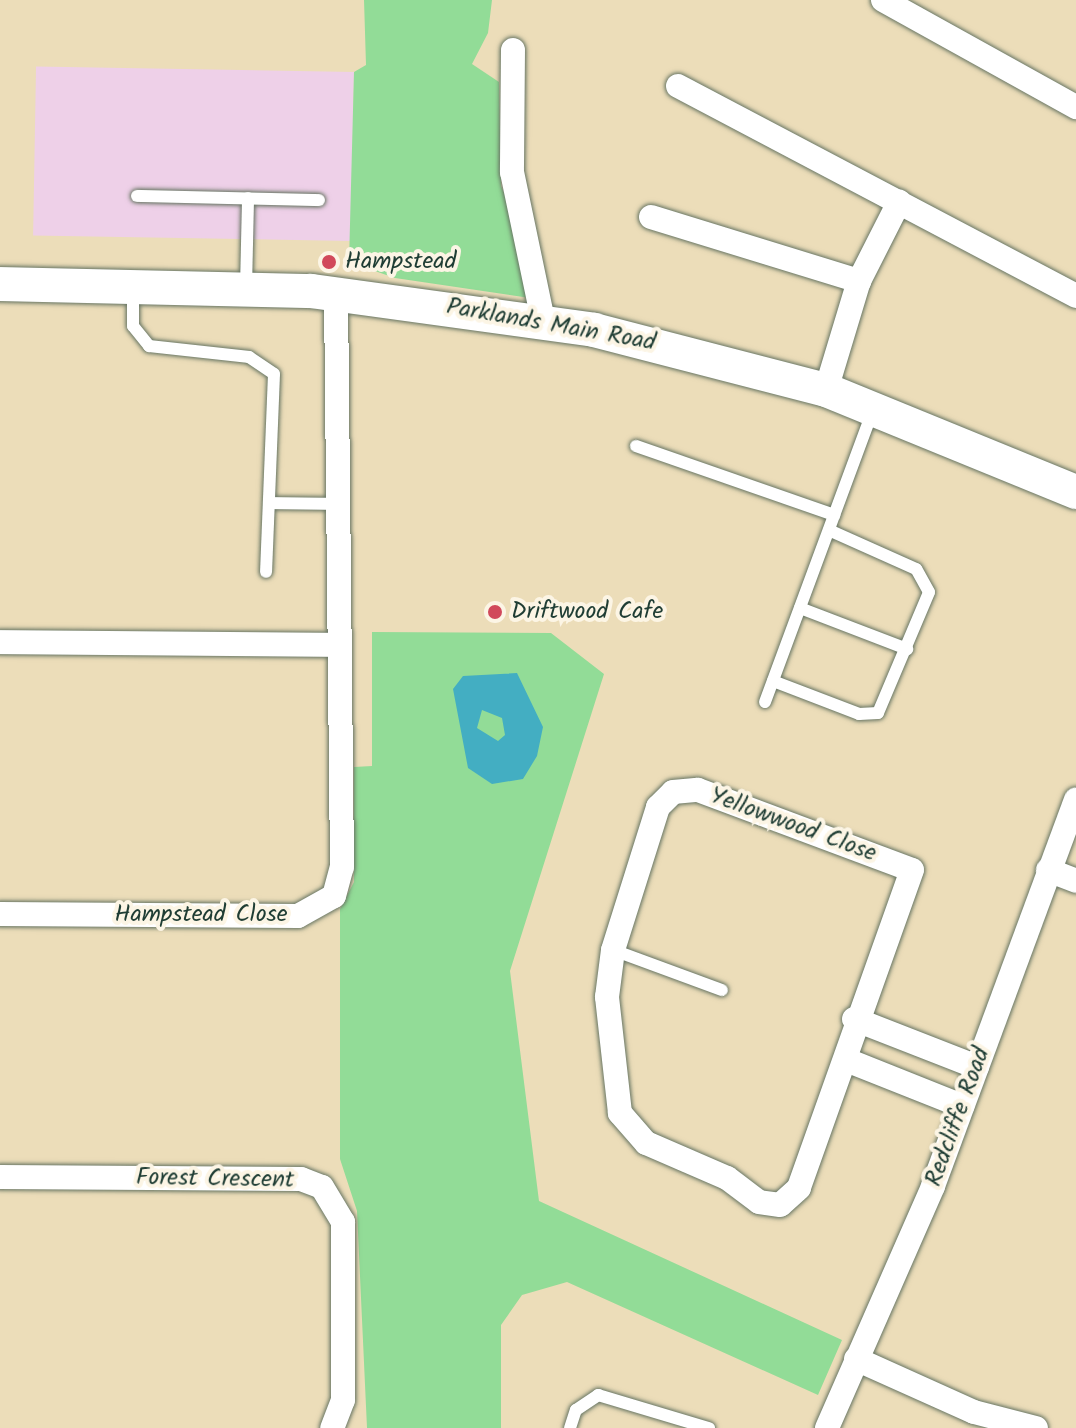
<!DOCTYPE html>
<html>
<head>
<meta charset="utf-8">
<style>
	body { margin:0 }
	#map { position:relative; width:1076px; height:1428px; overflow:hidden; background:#ecddb9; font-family:Kalam,sans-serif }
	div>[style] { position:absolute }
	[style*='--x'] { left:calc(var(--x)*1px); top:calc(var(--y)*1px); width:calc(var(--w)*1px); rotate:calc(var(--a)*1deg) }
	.built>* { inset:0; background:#eed0e8; transform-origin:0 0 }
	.green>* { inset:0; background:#92dc97 }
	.water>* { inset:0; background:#43aec2 }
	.roads { filter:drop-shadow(0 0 2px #677563) drop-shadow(0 0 2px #677563) }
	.lane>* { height:12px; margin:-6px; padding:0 6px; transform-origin:6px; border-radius:6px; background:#fff }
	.street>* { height:24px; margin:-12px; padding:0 12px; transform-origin:12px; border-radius:12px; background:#fff }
	.secondary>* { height:34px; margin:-17px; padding:0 17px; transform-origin:17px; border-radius:17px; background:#fff }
	.dots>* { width:22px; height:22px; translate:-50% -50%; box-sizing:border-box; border:4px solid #fcf5e5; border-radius:50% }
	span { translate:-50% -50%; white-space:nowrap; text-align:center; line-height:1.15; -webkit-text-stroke:8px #fcf5e5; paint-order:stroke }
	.poi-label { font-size:24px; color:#1f3d34 }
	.left { translate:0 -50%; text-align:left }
	.street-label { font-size:24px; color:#1f3d34 }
</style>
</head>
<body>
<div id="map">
	<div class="built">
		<i style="left:354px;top:72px;width:169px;height:318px;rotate:91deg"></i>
	</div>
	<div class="green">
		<i style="clip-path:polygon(364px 0,492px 0,488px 33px,472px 64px,499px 82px,501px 186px,518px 224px,530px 298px,395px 278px,349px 262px,354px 72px,366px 65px)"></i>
		<i style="clip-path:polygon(372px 632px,551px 633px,604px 674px,510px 971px,539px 1201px,842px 1340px,818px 1395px,567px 1282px,522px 1295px,501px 1325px,501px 1428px,367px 1428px,357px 1211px,340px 1159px,340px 909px,354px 882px,354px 767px,372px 766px)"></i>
	</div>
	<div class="water">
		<i style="clip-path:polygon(evenodd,517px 673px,543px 727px,537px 756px,523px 779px,492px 784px,468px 768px,453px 689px,463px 676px,517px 673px,482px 710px,502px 718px,505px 735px,498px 741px,477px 728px,482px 710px)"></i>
	</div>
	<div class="roads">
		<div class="lane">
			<i style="--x:137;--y:196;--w:182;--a:1.3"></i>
			<i style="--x:246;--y:288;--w:90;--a:-88.7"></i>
			<i style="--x:133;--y:291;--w:35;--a:90"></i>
			<i style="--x:133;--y:326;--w:26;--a:51"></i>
			<i style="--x:149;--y:346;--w:101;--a:6.3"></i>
			<i style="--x:249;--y:357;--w:30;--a:34"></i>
			<i style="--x:274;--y:374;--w:198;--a:92.3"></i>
			<i style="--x:636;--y:446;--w:210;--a:19.2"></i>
			<i style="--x:270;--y:503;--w:68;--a:0.8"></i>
			<i style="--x:800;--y:608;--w:115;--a:21"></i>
			<i style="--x:773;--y:681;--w:92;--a:21"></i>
			<i style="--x:859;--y:714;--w:19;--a:-3"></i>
			<i style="--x:878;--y:713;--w:131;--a:-67.1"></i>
			<i style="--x:929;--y:592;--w:26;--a:-119"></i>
			<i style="--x:916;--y:569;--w:95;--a:-155.9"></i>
			<i style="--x:765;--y:702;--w:308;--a:-69.7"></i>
			<i style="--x:613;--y:950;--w:116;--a:20.2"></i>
			<i style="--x:570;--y:1428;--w:19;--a:-72"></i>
			<i style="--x:576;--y:1410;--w:27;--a:-34"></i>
			<i style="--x:598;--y:1395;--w:116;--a:16.6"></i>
		</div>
		<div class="street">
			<i style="--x:883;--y:0;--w:221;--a:29"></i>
			<i style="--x:513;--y:50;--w:122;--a:90.5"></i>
			<i style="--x:512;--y:172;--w:152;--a:78.2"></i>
			<i style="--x:678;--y:86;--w:450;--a:27.8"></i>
			<i style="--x:651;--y:217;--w:218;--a:17.1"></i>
			<i style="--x:826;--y:390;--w:114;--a:-73.2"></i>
			<i style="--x:859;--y:281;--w:89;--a:-63.1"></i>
			<i style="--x:0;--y:642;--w:339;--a:0.5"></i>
			<i style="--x:698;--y:790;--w:228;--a:20.5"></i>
			<i style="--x:912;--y:870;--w:337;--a:109.6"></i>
			<i style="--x:799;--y:1188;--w:25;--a:138"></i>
			<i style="--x:780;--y:1205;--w:21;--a:-172"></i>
			<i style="--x:759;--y:1202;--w:40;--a:-143"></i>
			<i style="--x:727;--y:1178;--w:88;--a:-156.6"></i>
			<i style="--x:646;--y:1143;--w:40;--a:-131"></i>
			<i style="--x:620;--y:1113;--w:117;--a:-96.4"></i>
			<i style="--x:607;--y:997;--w:47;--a:-82.7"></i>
			<i style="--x:613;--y:950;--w:150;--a:-72.5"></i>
			<i style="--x:658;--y:807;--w:21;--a:-45"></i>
			<i style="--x:673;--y:792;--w:25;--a:-5"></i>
			<i style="--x:1048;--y:870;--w:30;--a:21"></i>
			<i style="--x:0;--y:914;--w:298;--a:0.4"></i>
			<i style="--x:298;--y:916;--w:41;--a:-29.1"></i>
			<i style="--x:334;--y:896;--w:30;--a:-75"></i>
			<i style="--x:342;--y:867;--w:574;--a:-90.6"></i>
			<i style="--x:854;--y:1019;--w:132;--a:21.3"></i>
			<i style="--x:849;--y:1061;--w:122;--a:21.7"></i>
			<i style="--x:0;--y:1177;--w:301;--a:0.4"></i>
			<i style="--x:301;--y:1179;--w:22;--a:21"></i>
			<i style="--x:322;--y:1187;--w:41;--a:59"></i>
			<i style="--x:343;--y:1222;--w:178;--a:90"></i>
			<i style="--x:343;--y:1400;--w:30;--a:111"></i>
			<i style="--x:856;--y:1359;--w:129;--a:24.2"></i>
			<i style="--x:974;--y:1412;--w:64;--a:14.5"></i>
			<i style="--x:827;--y:1428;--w:264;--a:-66.3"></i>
			<i style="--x:933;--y:1186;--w:412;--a:-69.7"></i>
		</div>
		<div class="secondary">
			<i style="--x:0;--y:284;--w:311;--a:1.3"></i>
			<i style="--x:311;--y:291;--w:286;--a:7.8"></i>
			<i style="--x:594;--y:330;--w:240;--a:14.5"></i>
			<i style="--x:826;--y:390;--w:270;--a:22.2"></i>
		</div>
	</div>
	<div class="dots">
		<i style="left:329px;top:262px;background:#d1495b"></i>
		<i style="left:495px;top:612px;background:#d1495b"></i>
	</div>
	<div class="poi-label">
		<span class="left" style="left:345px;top:262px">Hampstead</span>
		<span class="left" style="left:511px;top:612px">Driftwood Cafe</span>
	</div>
	<div class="street-label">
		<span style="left:551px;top:325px;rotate:10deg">Parklands Main Road</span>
		<span style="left:793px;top:825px;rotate:20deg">Yellowwood Close</span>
		<span style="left:201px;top:915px">Hampstead Close</span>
		<span style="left:958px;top:1117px;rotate:-70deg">Redcliffe Road</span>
		<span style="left:215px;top:1179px;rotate:1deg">Forest Crescent</span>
	</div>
</div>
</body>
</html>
